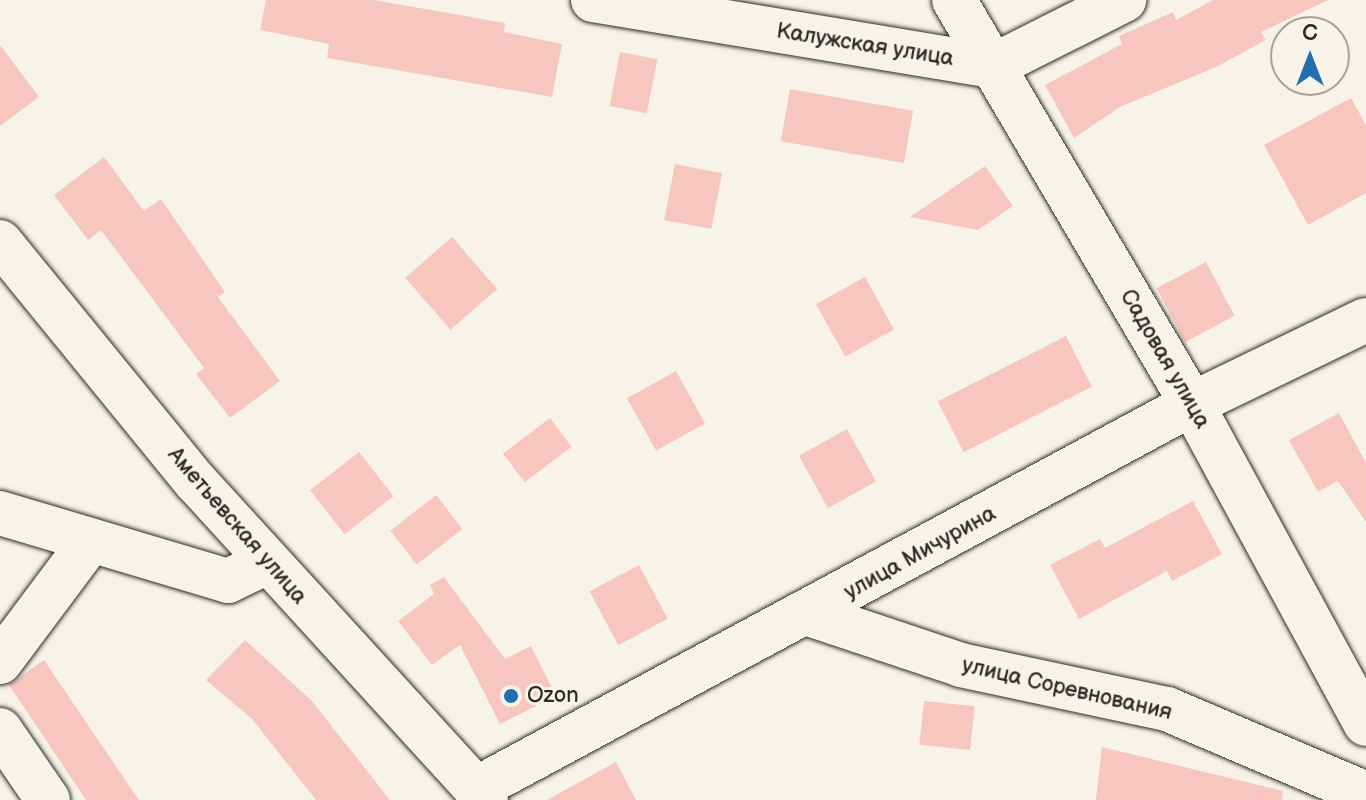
<!DOCTYPE html>
<html>
<head>
<meta charset="utf-8">
<style>
	body { margin:0 }
	#map { position:relative; width:1366px; height:800px; overflow:hidden; background:#f7f3e8; font-family:"Balsamiq Sans",sans-serif }
	div>[style] { position:absolute }
	[style*='--x'] { left:calc(var(--x)*1px); top:calc(var(--y)*1px); width:calc(var(--w)*1px); rotate:calc(var(--a)*1deg) }
	.building>* { inset:0; background:#f7c7bf; transform-origin:0 0 }
	.roads { filter:drop-shadow(0 0 2px #2b2b2b) drop-shadow(0 0 2px #2b2b2b) }
	.minor>* { height:44px; margin:-22px; padding:0 22px; transform-origin:22px; border-radius:22px; background:#f7f3e8 }
	.dots>* { width:22px; height:22px; translate:-50% -50%; box-sizing:border-box; border:4px solid #f7f3e8; border-radius:50% }
	span { translate:-50% -50%; white-space:nowrap; text-align:center; line-height:1.15; -webkit-text-stroke:6px #f7f3e8; paint-order:stroke }
	.street-label { font-size:22px; color:#2b2b2b }
	.poi-label { font-size:22px; color:#2b2b2b }
	.left { translate:0 -50%; text-align:left }
	.north { position:absolute; left:1270px; top:16px; width:80px; height:80px; box-sizing:border-box; background:#f7f3e8; border:2px solid #a5a39c; border-radius:50%; rotate:0deg; font-size:22px; font-weight:700; line-height:32px; text-align:center; color:#2b2b2b }
	.north::after { content:''; display:block; margin:auto; width:28px; height:36px; background:#1f6fb2; clip-path:polygon(50% 0,100% 100%,50% 72%,0 100%) }
</style>
</head>
<body>
<div id="map">
	<div class="building">
		<i style="clip-path:polygon(266px 0,374px 0,505px 23px,504px 32px,562px 44px,552px 97px,327px 58px,329px 44px,260px 30px)"></i>
		<i style="clip-path:polygon(1213px 0,1328px 0,1261px 32px,1266px 40px,1216px 67px,1120px 107px,1074px 138px,1045px 85px,1122px 44px,1119px 36px,1173px 12px,1176px 20px)"></i>
		<i style="clip-path:polygon(0 45px,39px 97px,0 126px)"></i>
		<i style="left:620px;top:52px;width:38px;height:55px;rotate:11deg"></i>
		<i style="left:790px;top:89px;width:125px;height:53px;rotate:10deg"></i>
		<i style="clip-path:polygon(1351px 98px,1366px 125px,1366px 193px,1308px 225px,1264px 145px)"></i>
		<i style="clip-path:polygon(104px 157px,144px 211px,161px 199px,225px 292px,218px 297px,280px 381px,230px 418px,196px 374px,204px 368px,101px 230px,88px 240px,54px 195px)"></i>
		<i style="left:675px;top:164px;width:48px;height:57px;rotate:11deg"></i>
		<i style="clip-path:polygon(985px 166px,1013px 206px,978px 230px,910px 217px)"></i>
		<i style="left:452px;top:237px;width:69px;height:62px;rotate:49deg"></i>
		<i style="left:1206px;top:262px;width:61px;height:56px;rotate:62deg"></i>
		<i style="left:865px;top:277px;width:60px;height:56px;rotate:61deg"></i>
		<i style="left:1066px;top:336px;width:57px;height:144px;rotate:63deg"></i>
		<i style="left:676px;top:371px;width:60px;height:56px;rotate:61deg"></i>
		<i style="clip-path:polygon(1339px 413px,1366px 463px,1366px 522px,1338px 481px,1318px 492px,1289px 440px)"></i>
		<i style="left:550px;top:418px;width:36px;height:59px;rotate:53deg"></i>
		<i style="left:847px;top:429px;width:60px;height:55px;rotate:61deg"></i>
		<i style="left:359px;top:452px;width:56px;height:62px;rotate:52deg"></i>
		<i style="left:436px;top:495px;width:43px;height:58px;rotate:52deg"></i>
		<i style="clip-path:polygon(1193px 501px,1222px 554px,1172px 581px,1167px 571px,1079px 619px,1050px 565px,1100px 539px,1105px 548px)"></i>
		<i style="left:639px;top:565px;width:61px;height:56px;rotate:62deg"></i>
		<i style="clip-path:polygon(444px 577px,505px 659px,531px 646px,556px 696px,500px 724px,460px 645px,432px 665px,398px 621px,434px 594px,430px 585px)"></i>
		<i style="clip-path:polygon(245px 640px,311px 700px,390px 800px,316px 800px,252px 719px,206px 680px)"></i>
		<i style="clip-path:polygon(44px 660px,107px 753px,139px 800px,86px 800px,9px 685px)"></i>
		<i style="left:924px;top:701px;width:51px;height:44px;rotate:6deg"></i>
		<i style="clip-path:polygon(1102px 747px,1283px 791px,1282px 800px,1096px 800px)"></i>
		<i style="clip-path:polygon(616px 762px,636px 800px,547px 800px)"></i>
	</div>
	<div class="roads">
		<div class="minor">
			<i style="--x:593;--y:0;--w:405;--a:9.4"></i>
			<i style="--x:993;--y:66;--w:147;--a:-26.7"></i>
			<i style="--x:954;--y:0;--w:469;--a:59.5"></i>
			<i style="--x:1192;--y:404;--w:364;--a:61.5"></i>
			<i style="--x:0;--y:242;--w:310;--a:50.8"></i>
			<i style="--x:196;--y:482;--w:430;--a:47.6"></i>
			<i style="--x:0;--y:513;--w:238;--a:16.6"></i>
			<i style="--x:228;--y:581;--w:43;--a:-26"></i>
			<i style="--x:809;--y:614;--w:160;--a:18.5"></i>
			<i style="--x:961;--y:665;--w:211;--a:12.1"></i>
			<i style="--x:1167;--y:709;--w:216;--a:23.1"></i>
			<i style="--x:0;--y:662;--w:149;--a:-53.2"></i>
			<i style="--x:0;--y:730;--w:85;--a:55.6"></i>
			<i style="--x:476;--y:789;--w:813;--a:-28.27"></i>
			<i style="--x:1192;--y:404;--w:193;--a:-25.8"></i>
		</div>
	</div>
	<div class="dots">
		<i style="left:511px;top:696px;background:#1f6fb2"></i>
	</div>
	<div class="street-label">
		<span style="left:865px;top:45px;rotate:9deg">Калужская улица</span>
		<span style="left:1165px;top:359px;rotate:60deg">Садовая улица</span>
		<span style="left:237px;top:526px;rotate:49deg">Аметьевская улица</span>
		<span style="left:920px;top:553px;rotate:-29deg">улица Мичурина</span>
		<span style="left:1067px;top:689px;rotate:13deg">улица Соревнования</span>
	</div>
	<div class="poi-label">
		<span class="left" style="left:527px;top:696px">Ozon</span>
	</div>
	<div class="north">С</div>
</div>
</body>
</html>
